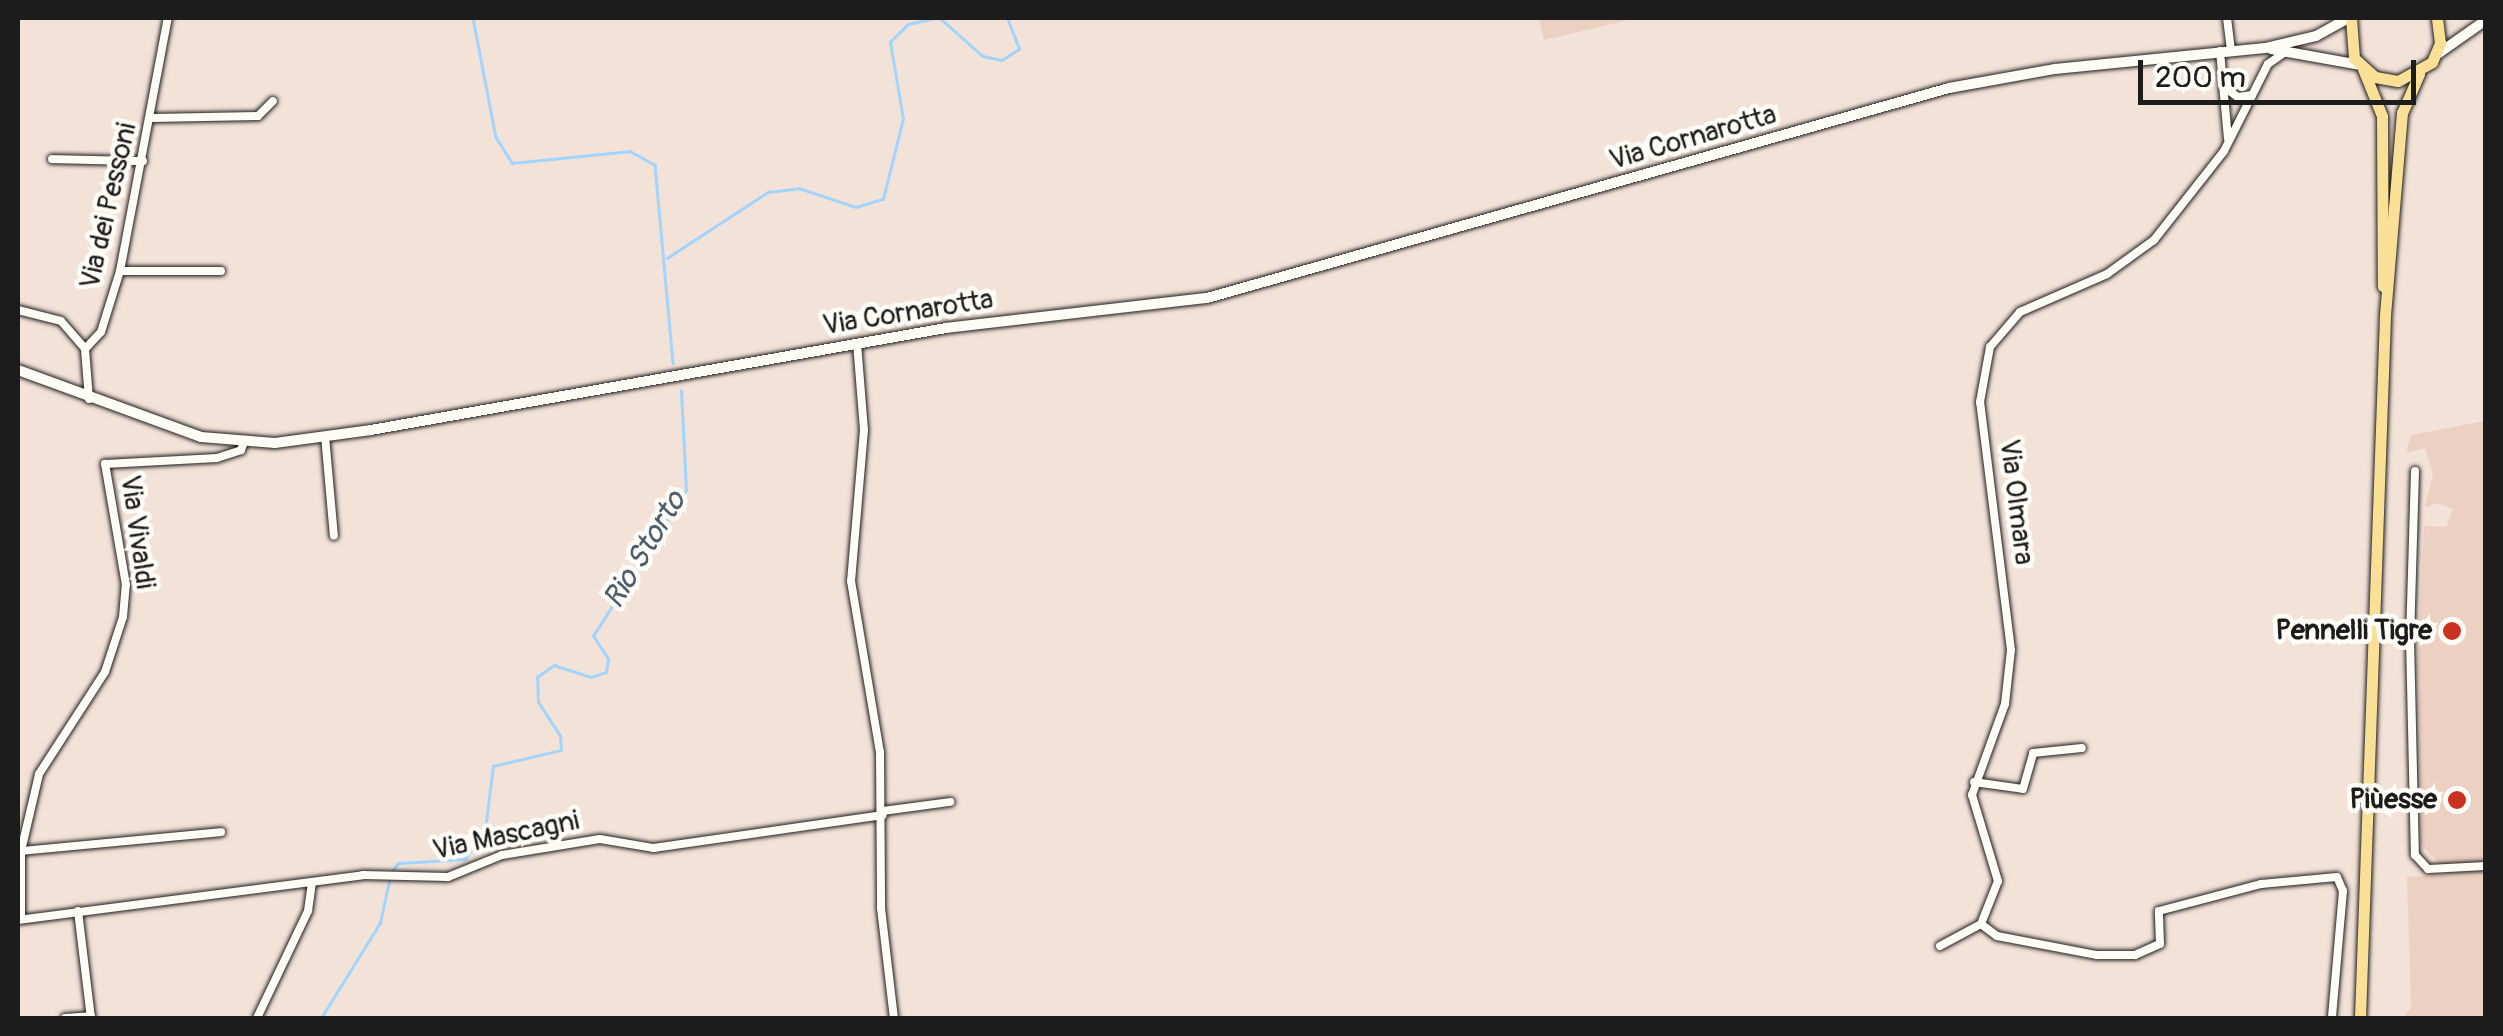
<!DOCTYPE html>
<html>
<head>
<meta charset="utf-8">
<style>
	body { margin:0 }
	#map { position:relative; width:2503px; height:1036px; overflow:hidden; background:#f3e2d8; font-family:Pangolin,sans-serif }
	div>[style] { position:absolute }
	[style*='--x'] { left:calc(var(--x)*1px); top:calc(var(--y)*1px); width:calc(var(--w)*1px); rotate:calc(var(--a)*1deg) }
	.built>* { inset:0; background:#ecd0c2 }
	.stream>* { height:2.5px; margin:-1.25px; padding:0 1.25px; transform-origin:1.25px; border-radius:1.25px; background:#a1d4ff }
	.roads { filter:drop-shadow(0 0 2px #1c1c1c) drop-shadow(0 0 2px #1c1c1c) }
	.minor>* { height:8px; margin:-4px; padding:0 4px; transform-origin:4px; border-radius:4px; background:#fdfcf7 }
	.secondary>* { height:10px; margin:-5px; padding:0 5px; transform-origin:5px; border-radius:5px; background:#fdfcf7 }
	.primary>* { height:11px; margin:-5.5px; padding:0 5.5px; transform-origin:5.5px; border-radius:5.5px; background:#fadf96 }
	.dots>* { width:28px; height:28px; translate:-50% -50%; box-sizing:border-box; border:5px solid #fdfcf7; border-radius:50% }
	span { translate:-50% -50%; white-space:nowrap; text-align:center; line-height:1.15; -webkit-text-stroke:9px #fdfcf7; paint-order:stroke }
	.street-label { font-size:28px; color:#1c1c1c }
	.poi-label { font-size:28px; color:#1c1c1c; font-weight:700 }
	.right { translate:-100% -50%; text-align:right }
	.water-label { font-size:30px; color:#4b5c6b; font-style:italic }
	.frame { position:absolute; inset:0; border:20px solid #1c1c1c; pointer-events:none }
	.scale { position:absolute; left:2138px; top:60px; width:278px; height:45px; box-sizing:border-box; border:5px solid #1c1c1c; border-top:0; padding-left:12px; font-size:30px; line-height:35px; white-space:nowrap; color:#1c1c1c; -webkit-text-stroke:8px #fdfcf7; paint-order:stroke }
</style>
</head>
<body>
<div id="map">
	<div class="built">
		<i style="clip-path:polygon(1539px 18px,1637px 18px,1544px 40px)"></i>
		<i style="clip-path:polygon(2485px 421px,2485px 1018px,2403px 1018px,2411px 1008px,2407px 877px,2450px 874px,2421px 845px,2418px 654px,2424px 526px,2446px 527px,2453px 509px,2438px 503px,2425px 507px,2433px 474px,2425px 448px,2406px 453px,2411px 435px)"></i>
	</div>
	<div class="stream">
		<i style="--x:473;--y:18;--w:121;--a:79.1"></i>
		<i style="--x:496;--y:137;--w:31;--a:58"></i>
		<i style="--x:512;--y:163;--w:119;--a:-5.8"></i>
		<i style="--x:630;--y:151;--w:29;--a:29"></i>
		<i style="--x:655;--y:165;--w:199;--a:84.8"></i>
		<i style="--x:940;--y:18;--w:57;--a:41.5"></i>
		<i style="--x:983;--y:56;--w:19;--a:12"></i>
		<i style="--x:1002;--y:60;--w:20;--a:-33"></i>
		<i style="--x:1019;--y:49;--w:33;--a:-111"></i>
		<i style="--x:667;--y:258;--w:121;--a:-33.2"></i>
		<i style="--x:768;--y:192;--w:31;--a:-7"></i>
		<i style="--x:799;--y:188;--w:60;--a:18.4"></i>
		<i style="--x:856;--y:207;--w:28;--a:-17"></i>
		<i style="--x:883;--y:199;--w:82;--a:-76"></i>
		<i style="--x:903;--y:119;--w:78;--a:-99.6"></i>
		<i style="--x:890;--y:42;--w:25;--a:-45"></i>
		<i style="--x:908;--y:24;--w:30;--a:-12"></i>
		<i style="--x:391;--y:873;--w:12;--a:-55"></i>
		<i style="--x:398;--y:863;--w:67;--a:-3.4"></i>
		<i style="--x:465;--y:859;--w:35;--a:-55"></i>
		<i style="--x:485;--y:830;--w:64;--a:-82.9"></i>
		<i style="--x:493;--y:766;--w:70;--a:-13.2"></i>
		<i style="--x:561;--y:750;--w:14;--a:-94"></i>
		<i style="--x:560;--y:736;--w:40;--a:-122.9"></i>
		<i style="--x:538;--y:702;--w:25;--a:-92"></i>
		<i style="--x:537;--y:677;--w:21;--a:-35"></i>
		<i style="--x:554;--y:665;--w:39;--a:18"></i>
		<i style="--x:591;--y:677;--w:16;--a:-18"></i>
		<i style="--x:606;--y:672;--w:13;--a:-81"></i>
		<i style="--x:608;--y:659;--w:27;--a:-123"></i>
		<i style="--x:593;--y:636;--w:173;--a:-57.5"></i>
		<i style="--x:686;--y:490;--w:99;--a:-92.9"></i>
		<i style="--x:321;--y:1018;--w:112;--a:-58.2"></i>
		<i style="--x:380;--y:923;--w:43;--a:-77.9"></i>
	</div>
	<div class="roads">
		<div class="minor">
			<i style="--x:2227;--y:18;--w:32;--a:83"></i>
			<i style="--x:2220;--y:51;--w:88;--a:84.8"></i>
			<i style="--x:2224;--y:87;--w:17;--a:36"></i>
			<i style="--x:2238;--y:97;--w:14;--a:-8"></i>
			<i style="--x:152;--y:118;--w:106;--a:-1.1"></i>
			<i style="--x:258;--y:116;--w:21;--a:-45"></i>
			<i style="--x:52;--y:159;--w:91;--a:1.3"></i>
			<i style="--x:120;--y:271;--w:101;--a:0"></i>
			<i style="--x:18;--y:310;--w:44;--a:14.3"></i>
			<i style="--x:61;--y:321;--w:37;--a:49"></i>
			<i style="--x:857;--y:343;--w:87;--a:85.4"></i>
			<i style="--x:864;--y:430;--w:152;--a:94.9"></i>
			<i style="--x:851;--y:581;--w:173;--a:80.4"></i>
			<i style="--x:880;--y:752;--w:156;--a:89.6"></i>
			<i style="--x:881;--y:908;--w:111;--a:83.3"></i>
			<i style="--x:89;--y:399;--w:50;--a:-94.6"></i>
			<i style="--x:85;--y:349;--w:23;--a:-47"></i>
			<i style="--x:101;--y:332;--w:64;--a:-72.7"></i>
			<i style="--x:120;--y:271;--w:258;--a:-79.3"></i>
			<i style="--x:325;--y:436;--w:100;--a:84.9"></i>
			<i style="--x:2415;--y:471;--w:168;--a:91.7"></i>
			<i style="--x:2410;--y:639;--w:216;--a:88.7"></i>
			<i style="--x:2415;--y:855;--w:19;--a:47"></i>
			<i style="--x:2428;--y:869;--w:58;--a:-3"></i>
			<i style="--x:1974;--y:782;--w:49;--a:8.1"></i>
			<i style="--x:2023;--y:789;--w:37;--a:-74"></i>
			<i style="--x:2033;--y:753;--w:49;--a:-5.8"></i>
			<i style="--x:883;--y:811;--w:68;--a:-7.7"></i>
			<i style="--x:21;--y:851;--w:201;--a:-5.4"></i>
			<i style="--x:78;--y:911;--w:108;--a:83.1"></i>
			<i style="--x:21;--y:918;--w:67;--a:-90"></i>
			<i style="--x:21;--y:851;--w:79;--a:-76.8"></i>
			<i style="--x:39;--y:774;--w:121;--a:-57.1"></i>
			<i style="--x:105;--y:672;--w:58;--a:-71.9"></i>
			<i style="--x:123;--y:617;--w:32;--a:-85"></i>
			<i style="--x:126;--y:585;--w:123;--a:-99.8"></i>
			<i style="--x:105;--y:464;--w:112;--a:-3.1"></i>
			<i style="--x:217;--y:458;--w:25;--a:-18"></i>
			<i style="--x:241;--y:450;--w:9;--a:-69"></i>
			<i style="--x:18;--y:920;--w:348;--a:-7.4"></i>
			<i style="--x:363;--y:875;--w:85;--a:1.3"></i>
			<i style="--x:448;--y:877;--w:58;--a:-22.2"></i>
			<i style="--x:502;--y:855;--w:99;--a:-9.3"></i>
			<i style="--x:600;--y:839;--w:55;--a:9.5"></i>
			<i style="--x:654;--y:848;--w:231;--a:-8.2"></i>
			<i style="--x:1981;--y:924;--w:20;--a:37"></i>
			<i style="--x:1997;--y:936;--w:102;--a:10.8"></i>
			<i style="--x:2097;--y:955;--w:38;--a:0"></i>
			<i style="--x:2135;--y:955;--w:27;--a:-24"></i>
			<i style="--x:2160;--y:944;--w:33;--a:-92"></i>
			<i style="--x:2159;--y:911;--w:106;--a:-14.8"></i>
			<i style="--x:2261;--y:884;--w:76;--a:-5.3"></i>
			<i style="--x:2337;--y:877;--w:15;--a:67"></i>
			<i style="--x:2343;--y:891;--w:127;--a:95"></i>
			<i style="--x:1940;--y:946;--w:47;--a:-28.2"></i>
			<i style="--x:1981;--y:924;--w:46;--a:-68.4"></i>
			<i style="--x:1998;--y:881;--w:90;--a:-106.8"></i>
			<i style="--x:1972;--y:795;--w:97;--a:-70.1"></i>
			<i style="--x:2005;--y:704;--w:54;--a:-83.7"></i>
			<i style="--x:2011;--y:650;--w:250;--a:-97.1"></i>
			<i style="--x:1980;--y:402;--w:56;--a:-79.7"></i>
			<i style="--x:1990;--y:347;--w:46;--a:-49.4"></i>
			<i style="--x:2020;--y:312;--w:95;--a:-23.6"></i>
			<i style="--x:2107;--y:274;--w:58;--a:-35.9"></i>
			<i style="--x:2154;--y:240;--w:113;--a:-51.8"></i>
			<i style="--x:2224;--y:151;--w:97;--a:-63.2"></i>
			<i style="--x:2268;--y:64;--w:21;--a:-35"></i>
			<i style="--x:65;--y:1018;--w:26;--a:-4"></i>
			<i style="--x:257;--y:1018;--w:119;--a:-64.5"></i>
			<i style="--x:308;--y:911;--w:29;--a:-82"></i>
		</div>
		<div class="secondary">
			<i style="--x:2271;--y:49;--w:90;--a:10.2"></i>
			<i style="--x:2439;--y:53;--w:57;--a:-35.1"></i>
			<i style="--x:18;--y:370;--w:195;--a:20.1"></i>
			<i style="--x:201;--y:437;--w:74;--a:4.6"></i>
			<i style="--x:275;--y:443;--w:97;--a:-7.7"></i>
			<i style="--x:371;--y:430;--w:584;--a:-10.06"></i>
			<i style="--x:946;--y:328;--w:263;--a:-6.6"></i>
			<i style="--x:1207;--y:298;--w:771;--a:-15.8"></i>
			<i style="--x:1949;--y:88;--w:108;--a:-10.2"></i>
			<i style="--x:2055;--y:69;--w:211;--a:-5.7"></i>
			<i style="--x:2265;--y:48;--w:52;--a:-13.2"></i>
			<i style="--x:2316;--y:36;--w:37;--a:-29"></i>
		</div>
		<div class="primary">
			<i style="--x:2351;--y:18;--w:40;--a:85.7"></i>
			<i style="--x:2354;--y:58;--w:28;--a:42"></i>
			<i style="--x:2375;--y:77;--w:23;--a:10"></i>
			<i style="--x:2398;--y:81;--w:39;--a:-29"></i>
			<i style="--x:2432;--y:62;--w:21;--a:-67"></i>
			<i style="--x:2440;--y:43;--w:25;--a:-97"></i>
			<i style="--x:2363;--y:69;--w:51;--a:68"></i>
			<i style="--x:2382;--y:116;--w:170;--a:89.7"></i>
			<i style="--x:2360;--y:1018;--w:703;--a:-87.96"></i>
			<i style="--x:2385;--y:315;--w:203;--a:-85.2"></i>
			<i style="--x:2402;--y:113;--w:43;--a:-66.4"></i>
		</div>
	</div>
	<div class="dots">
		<i style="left:2452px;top:631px;background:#c8321e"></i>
		<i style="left:2457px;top:800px;background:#c8321e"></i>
	</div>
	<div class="street-label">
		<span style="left:1693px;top:138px;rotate:-16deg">Via Cornarotta</span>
		<span style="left:109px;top:206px;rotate:-77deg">Via dei Pessoni</span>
		<span style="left:908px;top:313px;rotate:-9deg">Via Cornarotta</span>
		<span style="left:2016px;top:502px;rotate:83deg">Via Olmara</span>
		<span style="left:137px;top:532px;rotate:82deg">Via Vivaldi</span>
		<span style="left:506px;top:836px;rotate:-12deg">Via Mascagni</span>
	</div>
	<div class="poi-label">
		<span class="right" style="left:2432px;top:631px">Pennelli Tigre</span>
		<span class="right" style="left:2437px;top:800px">Piùesse</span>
	</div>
	<div class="water-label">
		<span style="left:645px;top:550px;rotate:-59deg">Rio Storto</span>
	</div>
	<div class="frame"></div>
	<div class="scale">200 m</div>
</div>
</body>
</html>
